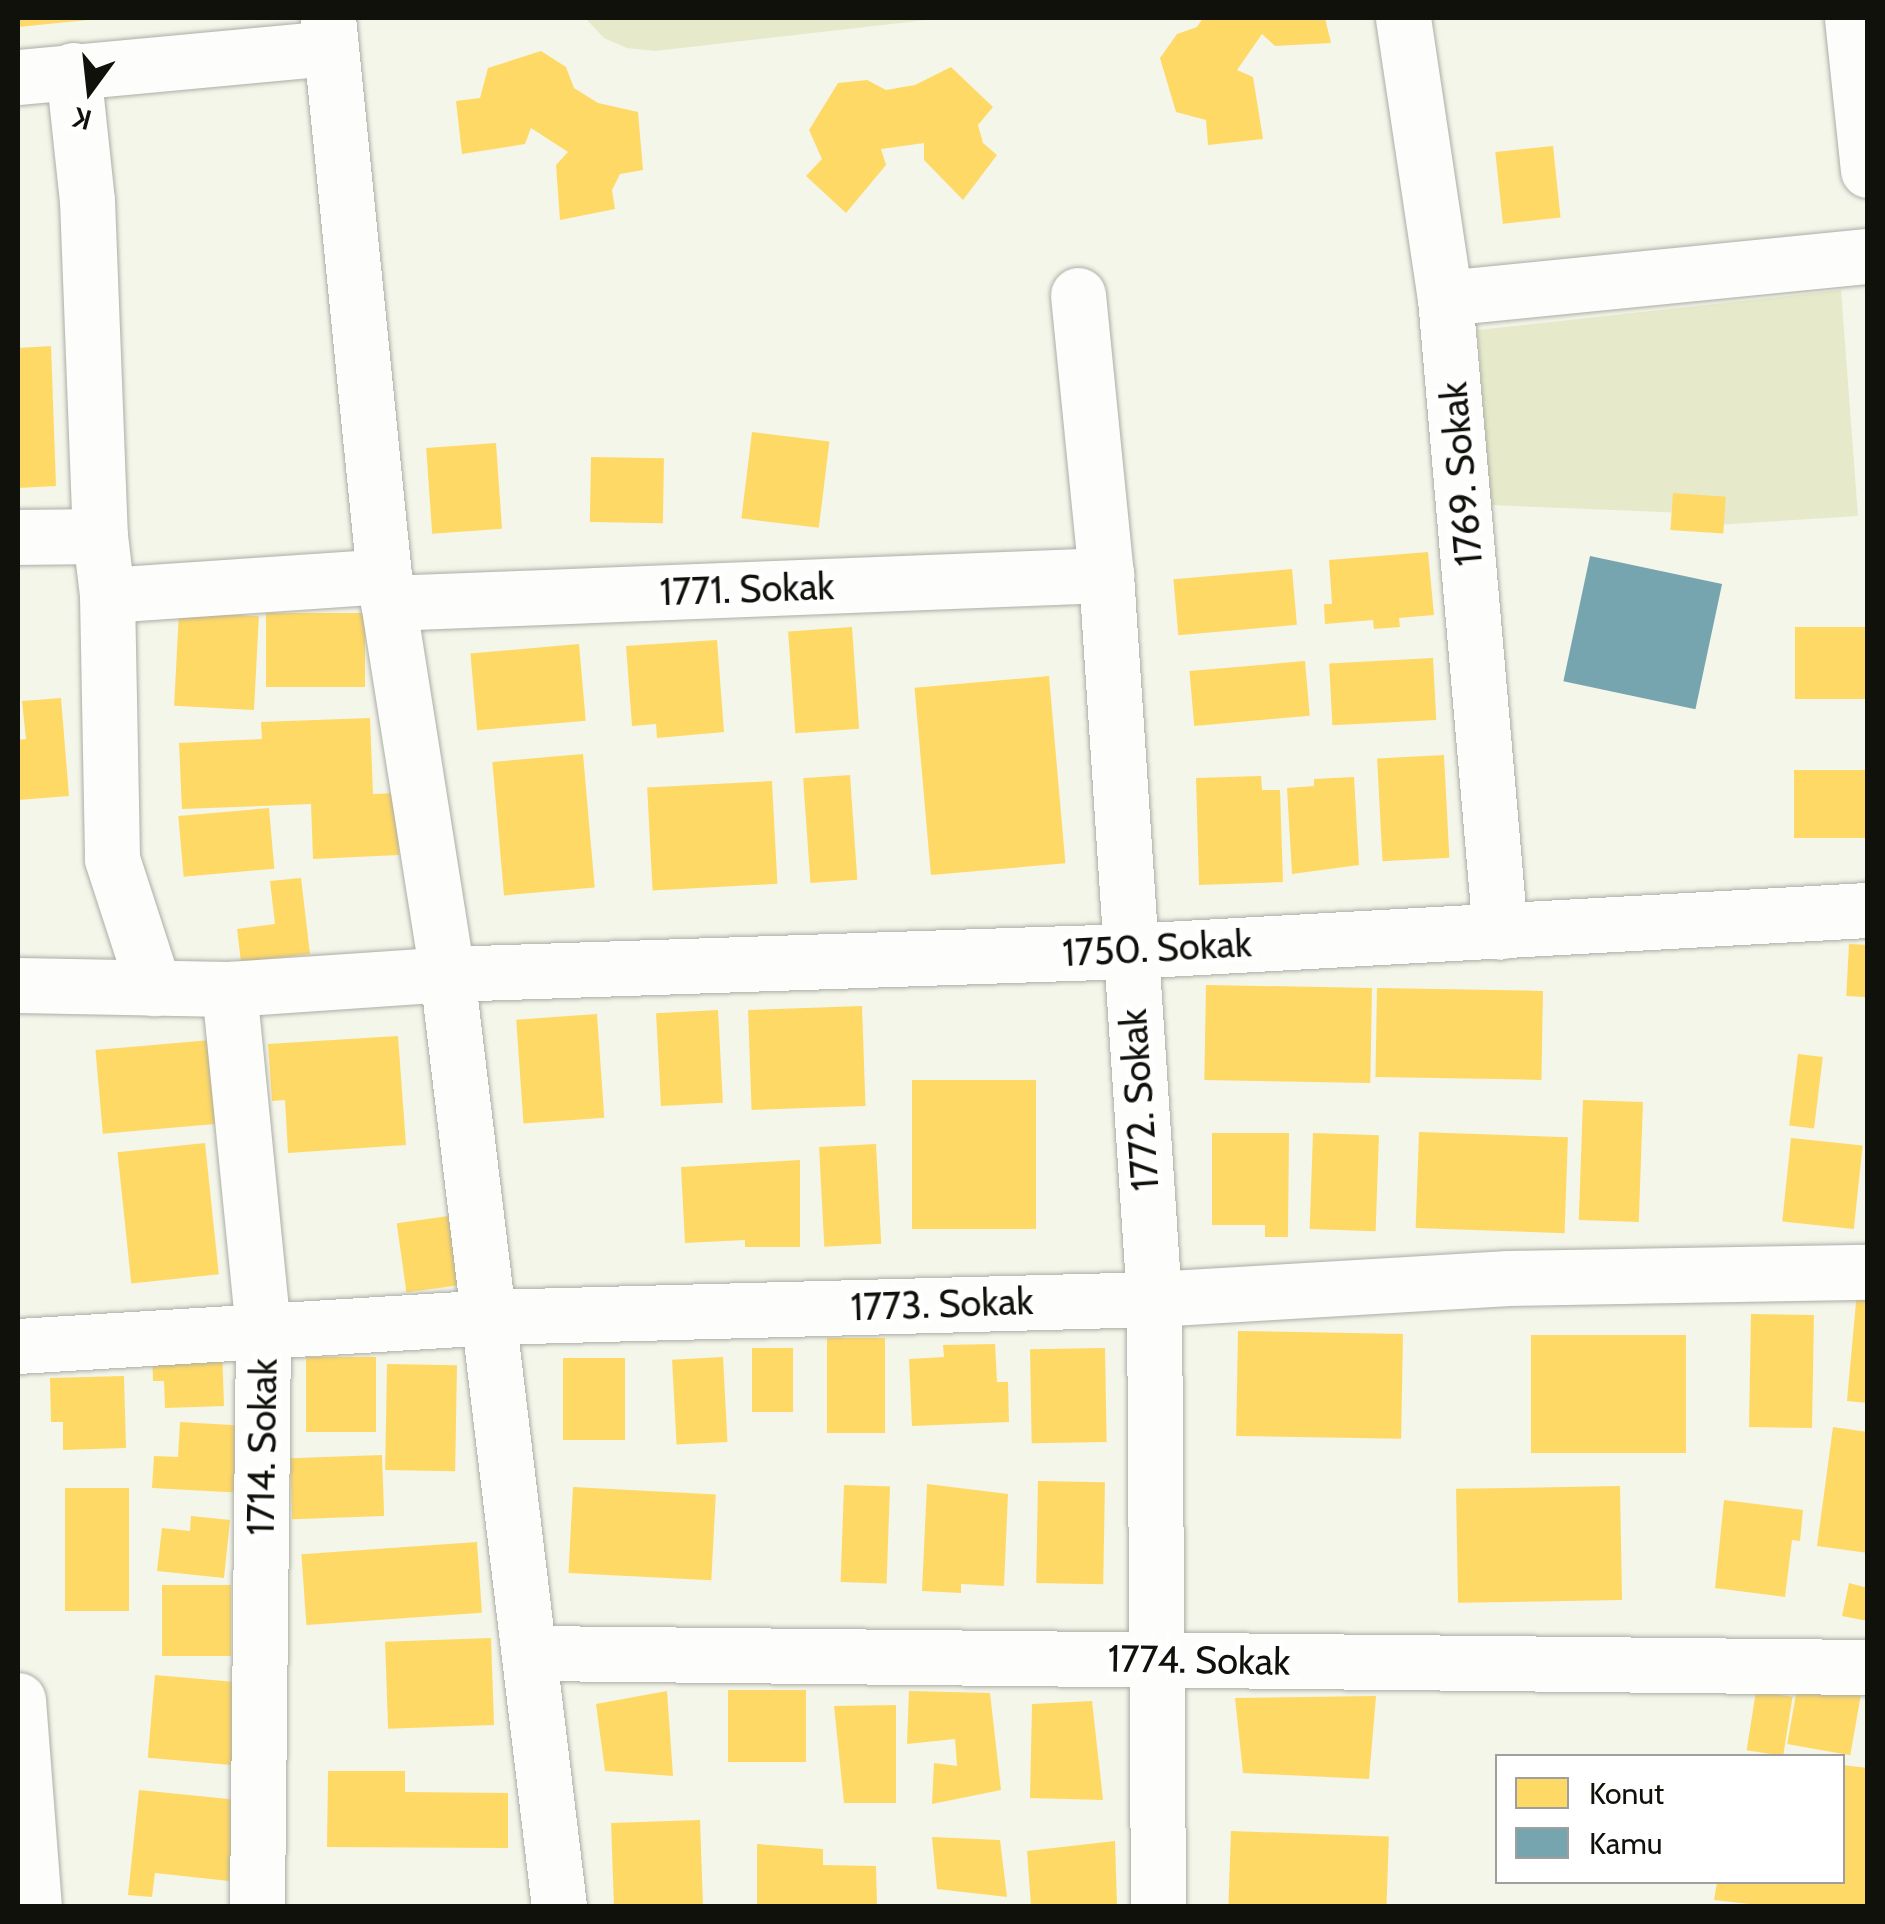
<!DOCTYPE html>
<html>
<head>
<meta charset="utf-8">
<style>
	body { margin:0 }
	#map { position:relative; width:1885px; height:1924px; overflow:hidden; background:#f4f6ea; font-family:Cabin,sans-serif }
	div>[style] { position:absolute }
	[style*='--x'] { left:calc(var(--x)*1px); top:calc(var(--y)*1px); width:calc(var(--w)*1px); rotate:calc(var(--a)*1deg) }
	.green>* { inset:0; background:#e6eaca }
	.homes>* { inset:0; background:#ffd966; transform-origin:0 0 }
	.public>* { inset:0; background:#76a5af; transform-origin:0 0 }
	.roads { filter:drop-shadow(0 0 2px #acada5) drop-shadow(0 0 2px #acada5) }
	.minor>* { height:55px; margin:-27.5px; padding:0 27.5px; transform-origin:27.5px; border-radius:27.5px; background:#fdfefc }
	span { translate:-50% -50%; white-space:nowrap; text-align:center; line-height:1.15; -webkit-text-stroke:10px #fff; paint-order:stroke }
	.street-label { font-size:38px; color:#10110b }
	.frame { position:absolute; inset:0; border:20px solid #10110b; pointer-events:none }
	.legend { position:absolute; left:1495px; top:1754px; width:350px; height:130px; box-sizing:border-box; background:#fff; border:2px solid #9fa09d; margin:0; padding:12px 18px; list-style:none; font-size:30px; color:#10110b }
	.legend li { display:flex; align-items:center; gap:20px; height:50px }
	.legend b { width:50px; border:2px solid #9fa09d }
	.north { position:absolute; left:40px; top:40px; width:100px; height:100px; -webkit-text-stroke:8px #fff; paint-order:stroke; rotate:195deg; font-size:28px; font-weight:700; line-height:40px; text-align:center; color:#10110b }
	.north::after { content:''; display:block; margin:auto; width:35px; height:45px; background:#10110b; clip-path:polygon(50% 0,100% 100%,50% 72%,0 100%) }
</style>
</head>
<body>
<div id="map">
	<div class="green">
		<i style="clip-path:polygon(585px 18px,944px 18px,655px 51px,627px 48px,604px 38px)"></i>
		<i style="clip-path:polygon(1841px 290px,1858px 516px,1699px 526px,1688px 513px,1489px 505px,1478px 330px)"></i>
	</div>
	<div class="homes">
		<i style="clip-path:polygon(18px 18px,88px 18px,88px 20px,18px 27px)"></i>
		<i style="clip-path:polygon(1203px 18px,1325px 18px,1331px 43px,1275px 46px,1262px 34px,1237px 70px,1253px 77px,1263px 139px,1208px 145px,1206px 120px,1176px 112px,1160px 58px,1177px 34px,1197px 27px)"></i>
		<i style="clip-path:polygon(541px 51px,566px 67px,574px 88px,598px 103px,638px 112px,643px 170px,620px 174px,612px 190px,615px 209px,560px 220px,556px 165px,568px 152px,531px 128px,525px 144px,462px 154px,456px 101px,480px 98px,488px 68px)"></i>
		<i style="clip-path:polygon(951px 67px,993px 107px,978px 125px,983px 143px,997px 155px,963px 200px,924px 160px,924px 143px,881px 149px,886px 165px,846px 213px,806px 176px,822px 159px,809px 130px,838px 83px,867px 80px,886px 90px,915px 85px)"></i>
		<i style="left:1553px;top:146px;width:72px;height:58px;rotate:84deg"></i>
		<i style="clip-path:polygon(51px 346px,56px 486px,18px 488px,18px 348px)"></i>
		<i style="left:752px;top:432px;width:78px;height:87px;rotate:7deg"></i>
		<i style="left:496px;top:443px;width:86px;height:70px;rotate:86deg"></i>
		<i style="left:591px;top:457px;width:73px;height:65px;rotate:1deg"></i>
		<i style="left:1673px;top:493px;width:53px;height:37px;rotate:4deg"></i>
		<i style="clip-path:polygon(1428px 552px,1434px 615px,1399px 618px,1400px 627px,1374px 629px,1373px 620px,1325px 624px,1324px 604px,1332px 604px,1329px 560px)"></i>
		<i style="left:1292px;top:569px;width:56px;height:119px;rotate:85deg"></i>
		<i style="left:179px;top:612px;width:80px;height:94px;rotate:3deg"></i>
		<i style="left:266px;top:613px;width:99px;height:74px"></i>
		<i style="left:852px;top:627px;width:102px;height:64px;rotate:86deg"></i>
		<i style="left:1868px;top:627px;width:72px;height:73px;rotate:90deg"></i>
		<i style="clip-path:polygon(717px 640px,724px 732px,657px 738px,656px 724px,632px 726px,626px 646px)"></i>
		<i style="left:579px;top:644px;width:77px;height:109px;rotate:85deg"></i>
		<i style="left:1433px;top:658px;width:62px;height:104px;rotate:87deg"></i>
		<i style="left:1305px;top:661px;width:55px;height:116px;rotate:85deg"></i>
		<i style="left:1049px;top:676px;width:188px;height:135px;rotate:85deg"></i>
		<i style="clip-path:polygon(61px 698px,69px 796px,18px 800px,18px 740px,26px 739px,22px 701px)"></i>
		<i style="clip-path:polygon(370px 718px,373px 794px,396px 793px,399px 855px,313px 859px,311px 804px,182px 809px,179px 743px,262px 739px,261px 722px)"></i>
		<i style="left:583px;top:754px;width:134px;height:91px;rotate:85deg"></i>
		<i style="left:1444px;top:755px;width:103px;height:67px;rotate:87deg"></i>
		<i style="left:1794px;top:770px;width:74px;height:68px"></i>
		<i style="left:850px;top:775px;width:105px;height:47px;rotate:86deg"></i>
		<i style="clip-path:polygon(1261px 776px,1262px 790px,1280px 790px,1283px 882px,1199px 885px,1196px 778px)"></i>
		<i style="clip-path:polygon(1354px 777px,1359px 865px,1292px 874px,1287px 788px,1314px 786px,1314px 779px)"></i>
		<i style="left:772px;top:781px;width:103px;height:125px;rotate:87deg"></i>
		<i style="left:269px;top:808px;width:61px;height:91px;rotate:85deg"></i>
		<i style="clip-path:polygon(301px 878px,310px 954px,241px 962px,237px 929px,275px 924px,270px 881px)"></i>
		<i style="left:1849px;top:944px;width:19px;height:52px;rotate:3deg"></i>
		<i style="left:1206px;top:985px;width:166px;height:95px;rotate:1deg"></i>
		<i style="left:1377px;top:988px;width:166px;height:89px;rotate:1deg"></i>
		<i style="left:862px;top:1006px;width:100px;height:114px;rotate:88deg"></i>
		<i style="left:718px;top:1010px;width:93px;height:62px;rotate:87deg"></i>
		<i style="left:597px;top:1014px;width:104px;height:81px;rotate:86deg"></i>
		<i style="clip-path:polygon(398px 1036px,406px 1145px,288px 1153px,285px 1100px,272px 1101px,268px 1044px)"></i>
		<i style="left:222px;top:1039px;width:84px;height:127px;rotate:85deg"></i>
		<i style="left:1798px;top:1054px;width:25px;height:72px;rotate:7deg"></i>
		<i style="left:912px;top:1080px;width:124px;height:149px"></i>
		<i style="left:1583px;top:1100px;width:60px;height:120px;rotate:2deg"></i>
		<i style="left:1419px;top:1132px;width:149px;height:96px;rotate:2deg"></i>
		<i style="clip-path:polygon(1212px 1133px,1289px 1133px,1288px 1237px,1265px 1237px,1265px 1225px,1212px 1225px)"></i>
		<i style="left:1313px;top:1133px;width:66px;height:96px;rotate:2deg"></i>
		<i style="left:1791px;top:1138px;width:72px;height:84px;rotate:6deg"></i>
		<i style="left:205px;top:1143px;width:132px;height:88px;rotate:84deg"></i>
		<i style="left:876px;top:1144px;width:100px;height:57px;rotate:87deg"></i>
		<i style="clip-path:polygon(800px 1160px,800px 1247px,745px 1247px,745px 1240px,685px 1243px,681px 1167px)"></i>
		<i style="left:470px;top:1213px;width:70px;height:74px;rotate:82deg"></i>
		<i style="clip-path:polygon(1857px 1291px,1868px 1292px,1868px 1403px,1847px 1401px)"></i>
		<i style="left:1751px;top:1314px;width:63px;height:113px;rotate:1deg"></i>
		<i style="left:1238px;top:1331px;width:165px;height:105px;rotate:1deg"></i>
		<i style="left:1531px;top:1335px;width:155px;height:118px"></i>
		<i style="left:827px;top:1338px;width:58px;height:95px"></i>
		<i style="clip-path:polygon(995px 1344px,997px 1382px,1008px 1382px,1009px 1422px,912px 1426px,909px 1359px,944px 1357px,943px 1345px)"></i>
		<i style="clip-path:polygon(222px 1348px,224px 1406px,165px 1408px,164px 1381px,153px 1381px,152px 1350px)"></i>
		<i style="left:752px;top:1348px;width:41px;height:64px"></i>
		<i style="left:1105px;top:1348px;width:94px;height:75px;rotate:89deg"></i>
		<i style="left:306px;top:1357px;width:70px;height:75px"></i>
		<i style="left:723px;top:1357px;width:85px;height:51px;rotate:87deg"></i>
		<i style="left:563px;top:1358px;width:62px;height:82px"></i>
		<i style="left:387px;top:1364px;width:70px;height:106px;rotate:1deg"></i>
		<i style="clip-path:polygon(124px 1376px,126px 1448px,63px 1450px,63px 1422px,51px 1422px,50px 1378px)"></i>
		<i style="clip-path:polygon(180px 1422px,248px 1426px,245px 1493px,152px 1488px,154px 1456px,178px 1457px)"></i>
		<i style="clip-path:polygon(1833px 1427px,1868px 1432px,1868px 1553px,1817px 1546px)"></i>
		<i style="left:382px;top:1455px;width:61px;height:92px;rotate:88deg"></i>
		<i style="left:1038px;top:1481px;width:67px;height:102px;rotate:1deg"></i>
		<i style="clip-path:polygon(927px 1484px,1008px 1494px,1004px 1586px,961px 1584px,961px 1593px,922px 1591px)"></i>
		<i style="left:844px;top:1485px;width:46px;height:97px;rotate:2deg"></i>
		<i style="left:1620px;top:1486px;width:114px;height:164px;rotate:89deg"></i>
		<i style="left:573px;top:1487px;width:143px;height:86px;rotate:3deg"></i>
		<i style="left:65px;top:1488px;width:64px;height:123px"></i>
		<i style="clip-path:polygon(1724px 1500px,1803px 1510px,1800px 1541px,1792px 1540px,1785px 1597px,1715px 1588px)"></i>
		<i style="clip-path:polygon(191px 1516px,230px 1520px,224px 1578px,157px 1571px,162px 1528px,190px 1531px)"></i>
		<i style="left:477px;top:1542px;width:71px;height:176px;rotate:86deg"></i>
		<i style="clip-path:polygon(1849px 1583px,1868px 1588px,1868px 1621px,1842px 1616px)"></i>
		<i style="left:162px;top:1585px;width:69px;height:71px"></i>
		<i style="left:491px;top:1638px;width:87px;height:106px;rotate:88deg"></i>
		<i style="left:155px;top:1675px;width:92px;height:83px;rotate:5deg"></i>
		<i style="left:1798px;top:1683px;width:64px;height:62px;rotate:10deg"></i>
		<i style="left:728px;top:1690px;width:78px;height:72px"></i>
		<i style="clip-path:polygon(667px 1691px,673px 1776px,605px 1771px,596px 1704px)"></i>
		<i style="clip-path:polygon(909px 1691px,990px 1693px,1001px 1790px,932px 1804px,934px 1763px,957px 1766px,955px 1739px,907px 1744px)"></i>
		<i style="left:1756px;top:1691px;width:37px;height:60px;rotate:9deg"></i>
		<i style="clip-path:polygon(1376px 1696px,1369px 1779px,1243px 1773px,1235px 1698px)"></i>
		<i style="clip-path:polygon(1092px 1701px,1103px 1800px,1030px 1798px,1032px 1704px)"></i>
		<i style="clip-path:polygon(896px 1705px,896px 1803px,844px 1803px,834px 1706px)"></i>
		<i style="clip-path:polygon(1842px 1765px,1868px 1768px,1868px 1906px,1767px 1906px,1714px 1900px,1717px 1882px,1842px 1882px)"></i>
		<i style="clip-path:polygon(328px 1771px,405px 1771px,405px 1792px,508px 1793px,508px 1848px,327px 1847px)"></i>
		<i style="clip-path:polygon(139px 1790px,238px 1800px,229px 1881px,155px 1873px,152px 1897px,128px 1895px)"></i>
		<i style="left:700px;top:1820px;width:86px;height:89px;rotate:88deg"></i>
		<i style="left:1231px;top:1831px;width:158px;height:75px;rotate:2deg"></i>
		<i style="clip-path:polygon(932px 1837px,1000px 1840px,1007px 1897px,937px 1889px)"></i>
		<i style="clip-path:polygon(1115px 1841px,1117px 1906px,1031px 1906px,1027px 1851px)"></i>
		<i style="clip-path:polygon(757px 1844px,823px 1849px,823px 1865px,876px 1866px,877px 1906px,757px 1906px)"></i>
	</div>
	<div class="public">
		<i style="left:1590px;top:556px;width:135px;height:128px;rotate:12deg"></i>
	</div>
	<div class="roads">
		<div class="minor">
			<i style="--x:328;--y:18;--w:561;--a:84.27"></i>
			<i style="--x:384;--y:576;--w:403;--a:81"></i>
			<i style="--x:447;--y:974;--w:939;--a:83.15"></i>
			<i style="--x:1403;--y:18;--w:283;--a:81.5"></i>
			<i style="--x:1445;--y:298;--w:636;--a:85.04"></i>
			<i style="--x:1852;--y:18;--w:153;--a:84"></i>
			<i style="--x:73;--y:70;--w:131;--a:83.9"></i>
			<i style="--x:87;--y:200;--w:336;--a:87.8"></i>
			<i style="--x:100;--y:536;--w:59;--a:83.2"></i>
			<i style="--x:107;--y:595;--w:264;--a:88.9"></i>
			<i style="--x:112;--y:859;--w:136;--a:72"></i>
			<i style="--x:18;--y:77;--w:314;--a:-5.3"></i>
			<i style="--x:1078;--y:295;--w:281;--a:84.3"></i>
			<i style="--x:1106;--y:575;--w:726;--a:86.21"></i>
			<i style="--x:1154;--y:1299;--w:607;--a:89.62"></i>
			<i style="--x:1445;--y:298;--w:425;--a:-5.7"></i>
			<i style="--x:18;--y:537;--w:82;--a:-0.7"></i>
			<i style="--x:107;--y:595;--w:278;--a:-3.9"></i>
			<i style="--x:388;--y:603;--w:719;--a:-2.23"></i>
			<i style="--x:18;--y:985;--w:211;--a:1.1"></i>
			<i style="--x:229;--y:989;--w:219;--a:-3.9"></i>
			<i style="--x:447;--y:974;--w:682;--a:-1.93"></i>
			<i style="--x:1129;--y:951;--w:740;--a:-3.18"></i>
			<i style="--x:229;--y:989;--w:345;--a:84.3"></i>
			<i style="--x:263;--y:1332;--w:574;--a:90.6"></i>
			<i style="--x:18;--y:1346;--w:473;--a:-3.5"></i>
			<i style="--x:490;--y:1317;--w:664;--a:-1.55"></i>
			<i style="--x:1154;--y:1299;--w:355;--a:-3.4"></i>
			<i style="--x:1508;--y:1278;--w:360;--a:-1"></i>
			<i style="--x:531;--y:1653;--w:1337;--a:0.6"></i>
			<i style="--x:18;--y:1700;--w:207;--a:85.6"></i>
		</div>
	</div>
	<div class="street-label">
		<span style="left:1461px;top:474px;rotate:-95deg">1769. Sokak</span>
		<span style="left:747px;top:589px;rotate:-2deg">1771. Sokak</span>
		<span style="left:1157px;top:948px;rotate:-3deg">1750. Sokak</span>
		<span style="left:1139px;top:1100px;rotate:-94deg">1772. Sokak</span>
		<span style="left:942px;top:1304px;rotate:-2deg">1773. Sokak</span>
		<span style="left:262px;top:1447px;rotate:-89deg">1714. Sokak</span>
		<span style="left:1199px;top:1660px;rotate:1deg">1774. Sokak</span>
	</div>
	<div class="frame"></div>
	<ul class="legend">
	<li><b style="height:28px;background:#ffd966"></b>Konut</li>
	<li><b style="height:28px;background:#76a5af"></b>Kamu</li>
	</ul>
	<div class="north">K</div>
</div>
</body>
</html>
